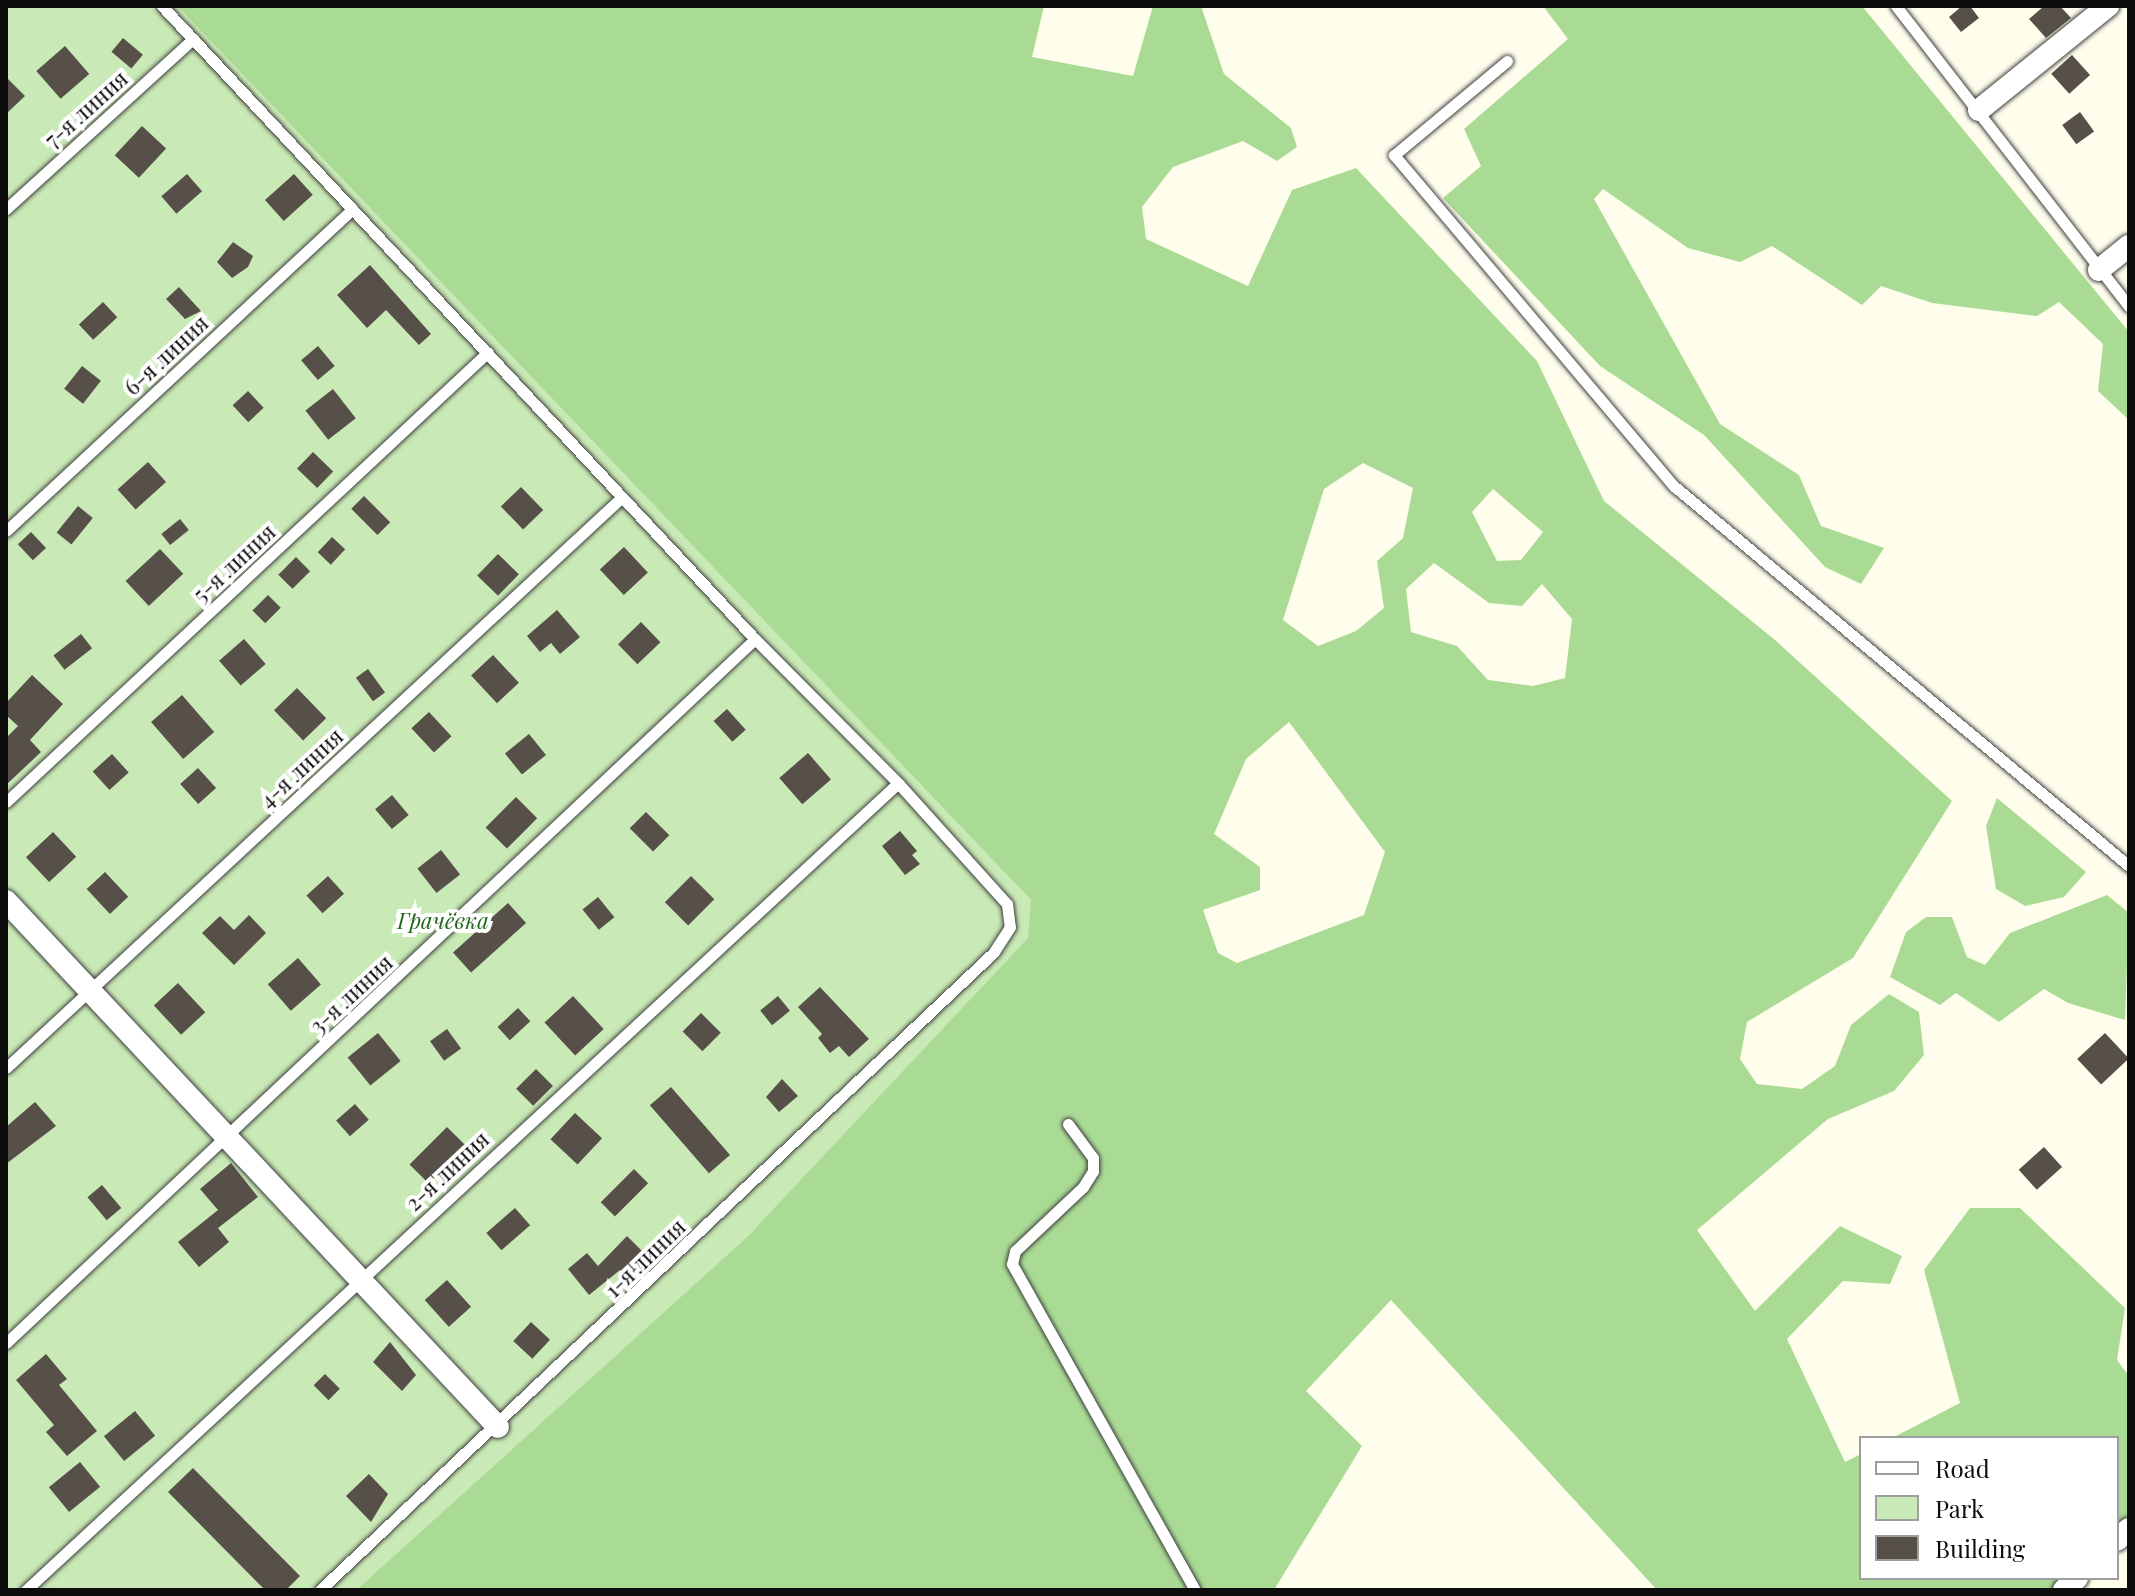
<!DOCTYPE html>
<html>
<head>
<meta charset="utf-8">
<style>
	body { margin:0 }
	#map { position:relative; width:2135px; height:1596px; overflow:hidden; background:#fffeed; font-family:"Playfair Display",serif }
	div>[style] { position:absolute }
	[style*='--x'] { left:calc(var(--x)*1px); top:calc(var(--y)*1px); width:calc(var(--w)*1px); rotate:calc(var(--a)*1deg) }
	.green>* { inset:0; background:#c9eab6 }
	.forest>* { inset:0; background:#aadb95 }
	.building>* { inset:0; background:#565049; transform-origin:0 0 }
	.roads { filter:drop-shadow(0 0 2px #404040) drop-shadow(0 0 2px #404040) }
	.lane>* { height:11px; margin:-5.5px; padding:0 5.5px; transform-origin:5.5px; border-radius:5.5px; background:#fff }
	.street>* { height:22px; margin:-11px; padding:0 11px; transform-origin:11px; border-radius:11px; background:#fff }
	span { translate:-50% -50%; white-space:nowrap; text-align:center; line-height:1.15; -webkit-text-stroke:8px #fff; paint-order:stroke }
	.street-label { font-size:22px; color:#0d0d0d }
	.park-label { font-size:22px; color:#20661c; font-style:italic }
	.frame { position:absolute; inset:0; border:8px solid #0d0d0d; pointer-events:none }
	.legend { position:absolute; left:1859px; top:1436px; width:260px; height:144px; box-sizing:border-box; background:#fff; border:2px solid #9e9e9e; margin:0; padding:10px 14px; list-style:none; font-size:24px; color:#0d0d0d }
	.legend li { display:flex; align-items:center; gap:16px; height:40px }
	.legend b { width:40px; border:2px solid #9e9e9e }
</style>
</head>
<body>
<div id="map">
	<div class="green">
		<i style="clip-path:polygon(6px 6px,177px 6px,1031px 900px,1029px 938px,748px 1236px,356px 1590px,6px 1590px)"></i>
	</div>
	<div class="forest">
		<i style="clip-path:polygon(evenodd,177px 6px,1044px 6px,1032px 57px,1133px 76px,1153px 6px,1201px 6px,1224px 74px,1291px 128px,1297px 147px,1277px 161px,1243px 141px,1173px 167px,1142px 207px,1146px 239px,1248px 286px,1292px 190px,1356px 168px,1537px 361px,1604px 501px,1775px 640px,1952px 801px,1853px 958px,1747px 1022px,1740px 1059px,1757px 1084px,1802px 1089px,1835px 1066px,1851px 1025px,1889px 994px,1919px 1012px,1924px 1055px,1894px 1091px,1828px 1119px,1697px 1230px,1755px 1311px,1840px 1226px,1902px 1256px,1890px 1284px,1843px 1281px,1787px 1339px,1845px 1462px,1861px 1454px,1861px 1578px,2069px 1578px,2056px 1590px,1657px 1590px,1391px 1300px,1306px 1391px,1362px 1446px,1274px 1590px,356px 1590px,748px 1236px,1028px 938px,1031px 900px,177px 6px,1363px 463px,1413px 488px,1403px 538px,1377px 561px,1384px 608px,1356px 631px,1318px 646px,1283px 620px,1324px 489px,1363px 463px,177px 6px,1493px 489px,1543px 532px,1521px 560px,1497px 561px,1472px 512px,1493px 489px,177px 6px,1434px 563px,1489px 603px,1522px 606px,1542px 584px,1572px 619px,1565px 678px,1533px 686px,1488px 680px,1457px 646px,1411px 632px,1406px 589px,1434px 563px,177px 6px,1289px 722px,1385px 852px,1364px 915px,1237px 963px,1218px 953px,1203px 910px,1260px 890px,1260px 867px,1214px 834px,1246px 759px,1289px 722px)"></i>
		<i style="clip-path:polygon(1543px 6px,1862px 6px,2129px 332px,2129px 420px,2098px 391px,2103px 344px,2059px 302px,2037px 316px,1932px 303px,1881px 286px,1862px 305px,1772px 246px,1740px 262px,1688px 248px,1603px 189px,1594px 199px,1720px 424px,1799px 475px,1821px 526px,1884px 548px,1861px 584px,1825px 567px,1704px 435px,1600px 366px,1443px 198px,1481px 166px,1464px 129px,1568px 39px)"></i>
		<i style="clip-path:polygon(1997px 798px,2086px 872px,2064px 897px,2025px 906px,1996px 889px,1986px 826px)"></i>
		<i style="clip-path:polygon(2107px 895px,2129px 913px,2125px 1020px,2068px 1003px,2044px 989px,1999px 1022px,1956px 993px,1940px 1005px,1890px 977px,1906px 932px,1926px 917px,1952px 917px,1967px 957px,1985px 965px,2010px 933px)"></i>
		<i style="clip-path:polygon(1970px 1208px,2020px 1208px,2125px 1308px,2117px 1360px,2129px 1376px,2129px 1522px,2117px 1533px,2117px 1438px,1892px 1438px,1960px 1403px,1924px 1270px)"></i>
	</div>
	<div class="building">
		<i style="clip-path:polygon(1962px 6px,1970px 6px,1979px 18px,1961px 32px,1949px 17px)"></i>
		<i style="clip-path:polygon(2044px 6px,2060px 6px,2071px 18px,2046px 38px,2029px 19px)"></i>
		<i style="left:123px;top:38px;width:26px;height:18px;rotate:40deg"></i>
		<i style="left:65px;top:46px;width:37px;height:38px;rotate:49deg"></i>
		<i style="left:2072px;top:55px;width:27px;height:28px;rotate:48deg"></i>
		<i style="clip-path:polygon(6px 77px,25px 96px,6px 114px)"></i>
		<i style="left:2080px;top:112px;width:24px;height:22px;rotate:54deg"></i>
		<i style="left:142px;top:126px;width:33px;height:40px;rotate:43deg"></i>
		<i style="left:187px;top:174px;width:23px;height:34px;rotate:49deg"></i>
		<i style="left:294px;top:174px;width:28px;height:39px;rotate:48deg"></i>
		<i style="clip-path:polygon(233px 242px,253px 256px,248px 267px,232px 278px,217px 262px)"></i>
		<i style="clip-path:polygon(370px 265px,431px 334px,419px 345px,386px 310px,367px 328px,337px 295px)"></i>
		<i style="clip-path:polygon(179px 287px,201px 311px,185px 319px,166px 299px)"></i>
		<i style="left:103px;top:302px;width:21px;height:33px;rotate:47deg"></i>
		<i style="left:318px;top:346px;width:26px;height:22px;rotate:50deg"></i>
		<i style="left:82px;top:366px;width:24px;height:29px;rotate:38deg"></i>
		<i style="left:333px;top:389px;width:37px;height:35px;rotate:52deg"></i>
		<i style="left:248px;top:391px;width:23px;height:21px;rotate:47deg"></i>
		<i style="left:313px;top:452px;width:28px;height:23px;rotate:44deg"></i>
		<i style="left:148px;top:462px;width:27px;height:41px;rotate:48deg"></i>
		<i style="left:521px;top:487px;width:32px;height:28px;rotate:46deg"></i>
		<i style="left:364px;top:496px;width:37px;height:18px;rotate:45deg"></i>
		<i style="left:78px;top:506px;width:19px;height:34px;rotate:39deg"></i>
		<i style="left:180px;top:519px;width:14px;height:24px;rotate:51deg"></i>
		<i style="left:31px;top:532px;width:22px;height:18px;rotate:47deg"></i>
		<i style="left:332px;top:537px;width:18px;height:21px;rotate:43deg"></i>
		<i style="left:624px;top:547px;width:35px;height:33px;rotate:47deg"></i>
		<i style="left:160px;top:549px;width:34px;height:47px;rotate:47deg"></i>
		<i style="left:498px;top:554px;width:29px;height:30px;rotate:44deg"></i>
		<i style="left:296px;top:557px;width:20px;height:25px;rotate:45deg"></i>
		<i style="left:268px;top:595px;width:18px;height:22px;rotate:45deg"></i>
		<i style="clip-path:polygon(557px 610px,580px 637px,560px 654px,551px 643px,540px 652px,527px 636px)"></i>
		<i style="left:641px;top:622px;width:28px;height:32px;rotate:46deg"></i>
		<i style="left:81px;top:634px;width:18px;height:35px;rotate:52deg"></i>
		<i style="left:244px;top:639px;width:33px;height:33px;rotate:49deg"></i>
		<i style="left:493px;top:655px;width:38px;height:30px;rotate:47deg"></i>
		<i style="left:368px;top:669px;width:29px;height:15px;rotate:54deg"></i>
		<i style="clip-path:polygon(32px 675px,63px 704px,30px 740px,41px 752px,6px 785px,6px 738px,18px 726px,6px 715px,6px 703px)"></i>
		<i style="left:297px;top:688px;width:42px;height:32px;rotate:46deg"></i>
		<i style="left:182px;top:695px;width:49px;height:41px;rotate:49deg"></i>
		<i style="left:727px;top:709px;width:28px;height:18px;rotate:48deg"></i>
		<i style="left:429px;top:712px;width:33px;height:24px;rotate:47deg"></i>
		<i style="left:529px;top:734px;width:27px;height:31px;rotate:51deg"></i>
		<i style="left:808px;top:753px;width:35px;height:38px;rotate:49deg"></i>
		<i style="left:112px;top:754px;width:25px;height:26px;rotate:48deg"></i>
		<i style="left:198px;top:768px;width:27px;height:24px;rotate:48deg"></i>
		<i style="left:392px;top:795px;width:26px;height:22px;rotate:50deg"></i>
		<i style="left:516px;top:797px;width:30px;height:43px;rotate:45deg"></i>
		<i style="left:646px;top:812px;width:33px;height:23px;rotate:45deg"></i>
		<i style="clip-path:polygon(900px 831px,917px 851px,912px 855px,920px 864px,905px 875px,882px 846px)"></i>
		<i style="left:53px;top:832px;width:34px;height:37px;rotate:47deg"></i>
		<i style="left:441px;top:850px;width:31px;height:30px;rotate:52deg"></i>
		<i style="left:105px;top:872px;width:34px;height:25px;rotate:47deg"></i>
		<i style="left:328px;top:876px;width:24px;height:29px;rotate:48deg"></i>
		<i style="left:691px;top:876px;width:33px;height:37px;rotate:45deg"></i>
		<i style="left:598px;top:897px;width:26px;height:20px;rotate:51deg"></i>
		<i style="left:508px;top:903px;width:27px;height:74px;rotate:48deg"></i>
		<i style="clip-path:polygon(249px 915px,266px 933px,234px 965px,202px 933px,220px 916px,234px 930px)"></i>
		<i style="left:298px;top:958px;width:35px;height:40px;rotate:49deg"></i>
		<i style="left:178px;top:983px;width:40px;height:33px;rotate:47deg"></i>
		<i style="clip-path:polygon(820px 987px,869px 1039px,849px 1057px,839px 1046px,830px 1053px,818px 1038px,822px 1034px,798px 1007px)"></i>
		<i style="left:573px;top:996px;width:45px;height:39px;rotate:47deg"></i>
		<i style="left:778px;top:996px;width:19px;height:23px;rotate:51deg"></i>
		<i style="left:518px;top:1008px;width:18px;height:28px;rotate:47deg"></i>
		<i style="left:701px;top:1013px;width:28px;height:26px;rotate:45deg"></i>
		<i style="left:447px;top:1029px;width:24px;height:21px;rotate:54deg"></i>
		<i style="left:378px;top:1033px;width:36px;height:39px;rotate:51deg"></i>
		<i style="left:2105px;top:1033px;width:35px;height:38px;rotate:47deg"></i>
		<i style="left:536px;top:1069px;width:24px;height:28px;rotate:45deg"></i>
		<i style="clip-path:polygon(782px 1079px,798px 1096px,779px 1112px,766px 1097px)"></i>
		<i style="left:671px;top:1087px;width:90px;height:28px;rotate:49deg"></i>
		<i style="clip-path:polygon(35px 1102px,56px 1126px,6px 1164px,6px 1127px)"></i>
		<i style="left:355px;top:1104px;width:21px;height:25px;rotate:49deg"></i>
		<i style="left:575px;top:1113px;width:37px;height:36px;rotate:43deg"></i>
		<i style="left:447px;top:1127px;width:27px;height:53px;rotate:45deg"></i>
		<i style="left:2044px;top:1147px;width:27px;height:34px;rotate:48deg"></i>
		<i style="clip-path:polygon(231px 1163px,258px 1197px,218px 1228px,229px 1242px,199px 1267px,178px 1242px,218px 1210px,200px 1189px)"></i>
		<i style="left:634px;top:1169px;width:20px;height:47px;rotate:45deg"></i>
		<i style="left:102px;top:1185px;width:30px;height:19px;rotate:50deg"></i>
		<i style="left:515px;top:1208px;width:23px;height:38px;rotate:49deg"></i>
		<i style="clip-path:polygon(627px 1236px,648px 1257px,628px 1278px,620px 1270px,589px 1295px,568px 1269px,587px 1253px,598px 1266px)"></i>
		<i style="left:447px;top:1280px;width:36px;height:30px;rotate:48deg"></i>
		<i style="left:531px;top:1322px;width:26px;height:26px;rotate:43deg"></i>
		<i style="clip-path:polygon(390px 1342px,416px 1375px,402px 1391px,373px 1362px)"></i>
		<i style="clip-path:polygon(46px 1354px,67px 1379px,59px 1385px,97px 1431px,67px 1456px,46px 1432px,54px 1425px,16px 1380px)"></i>
		<i style="left:325px;top:1374px;width:21px;height:16px;rotate:45deg"></i>
		<i style="left:135px;top:1411px;width:32px;height:40px;rotate:51deg"></i>
		<i style="left:80px;top:1462px;width:32px;height:40px;rotate:51deg"></i>
		<i style="clip-path:polygon(193px 1468px,300px 1576px,286px 1590px,265px 1590px,168px 1492px)"></i>
		<i style="clip-path:polygon(369px 1474px,388px 1494px,371px 1522px,346px 1496px)"></i>
	</div>
	<div class="roads">
		<div class="lane">
			<i style="--x:162;--y:6;--w:867;--a:46.87"></i>
			<i style="--x:755;--y:639;--w:203;--a:45.2"></i>
			<i style="--x:898;--y:783;--w:163;--a:48"></i>
			<i style="--x:1007;--y:904;--w:23;--a:83"></i>
			<i style="--x:1010;--y:927;--w:30;--a:123"></i>
			<i style="--x:994;--y:952;--w:928;--a:136.57"></i>
			<i style="--x:1896;--y:6;--w:380;--a:52.2"></i>
			<i style="--x:1507;--y:61;--w:147;--a:140.2"></i>
			<i style="--x:1394;--y:155;--w:434;--a:49.8"></i>
			<i style="--x:1674;--y:486;--w:593;--a:39.87"></i>
			<i style="--x:6;--y:209;--w:253;--a:-42.3"></i>
			<i style="--x:6;--y:531;--w:473;--a:-42.9"></i>
			<i style="--x:6;--y:802;--w:659;--a:-43.03"></i>
			<i style="--x:6;--y:1068;--w:840;--a:-42.83"></i>
			<i style="--x:1068;--y:1124;--w:42;--a:53.7"></i>
			<i style="--x:1093;--y:1158;--w:13;--a:90"></i>
			<i style="--x:1093;--y:1171;--w:19;--a:122"></i>
			<i style="--x:1083;--y:1187;--w:93;--a:136.7"></i>
			<i style="--x:1015;--y:1251;--w:13;--a:103"></i>
			<i style="--x:1012;--y:1264;--w:374;--a:60.7"></i>
			<i style="--x:6;--y:1343;--w:1028;--a:-43.23"></i>
			<i style="--x:26;--y:1590;--w:1188;--a:-42.78"></i>
		</div>
		<div class="street">
			<i style="--x:1979;--y:110;--w:166;--a:-38.9"></i>
			<i style="--x:2099;--y:270;--w:38;--a:-39"></i>
			<i style="--x:6;--y:901;--w:720;--a:46.91"></i>
			<i style="--x:2117;--y:1540;--w:16;--a:-43"></i>
			<i style="--x:2064;--y:1590;--w:18;--a:-43"></i>
		</div>
	</div>
	<div class="street-label">
		<span style="left:86px;top:109px;rotate:-42deg">7-я линия</span>
		<span style="left:166px;top:355px;rotate:-43deg">6-я линия</span>
		<span style="left:234px;top:563px;rotate:-43deg">5-я линия</span>
		<span style="left:301px;top:768px;rotate:-43deg">4-я линия</span>
		<span style="left:351px;top:994px;rotate:-43deg">3-я линия</span>
		<span style="left:447px;top:1171px;rotate:-43deg">2-я линия</span>
		<span style="left:645px;top:1258px;rotate:-44deg">1-я линия</span>
	</div>
	<div class="park-label">
		<span style="left:443px;top:921px">Грачёвка</span>
	</div>
	<div class="frame"></div>
	<ul class="legend">
	<li><b style="height:10px;background:#fff"></b>Road</li>
	<li><b style="height:22px;background:#c9eab6"></b>Park</li>
	<li><b style="height:22px;background:#565049"></b>Building</li>
	</ul>
</div>
</body>
</html>
